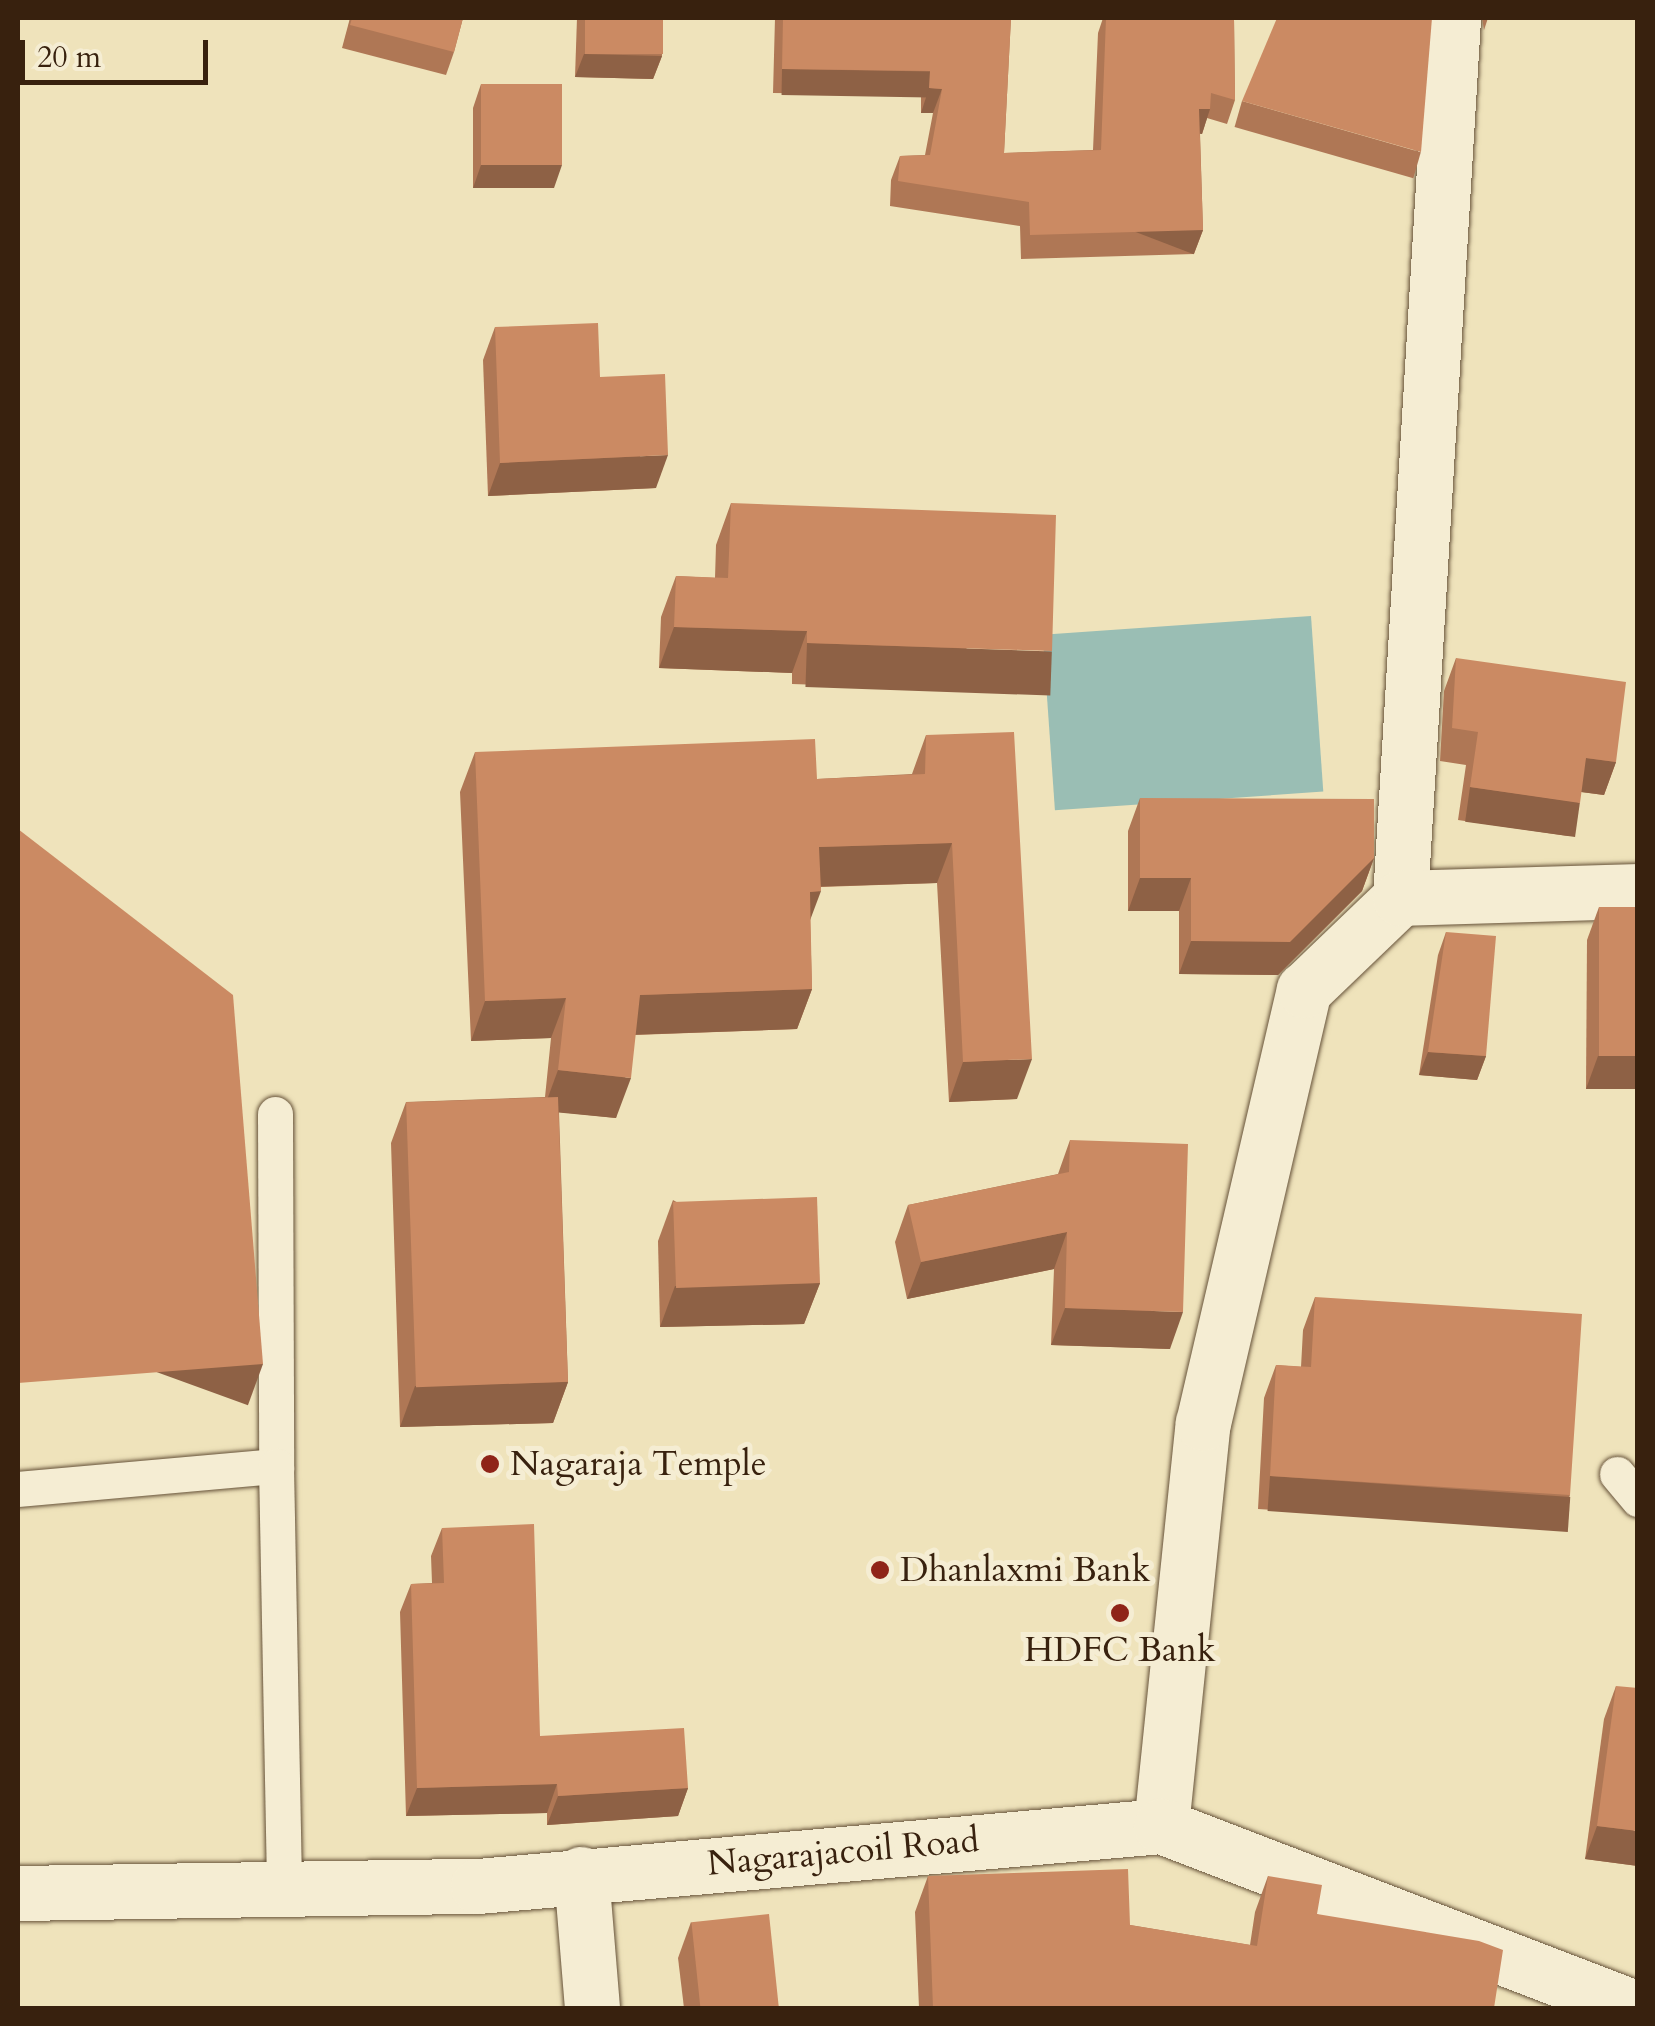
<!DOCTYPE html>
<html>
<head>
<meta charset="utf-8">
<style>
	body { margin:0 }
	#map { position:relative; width:1655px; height:2026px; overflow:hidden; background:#efe3bb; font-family:Cardo,serif }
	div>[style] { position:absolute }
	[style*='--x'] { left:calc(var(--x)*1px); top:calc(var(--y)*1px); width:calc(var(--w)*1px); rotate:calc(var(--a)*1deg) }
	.water>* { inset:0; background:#9abeb4; transform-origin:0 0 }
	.roads { filter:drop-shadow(0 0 2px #665239) drop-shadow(0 0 2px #665239) }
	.lane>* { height:35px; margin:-17.5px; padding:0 17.5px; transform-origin:17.5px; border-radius:17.5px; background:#f5edd3 }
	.street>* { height:55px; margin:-27.5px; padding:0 27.5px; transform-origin:27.5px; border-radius:27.5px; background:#f5edd3 }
	.secondary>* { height:55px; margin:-27.5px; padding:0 27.5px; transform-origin:27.5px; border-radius:27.5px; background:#f5edd3 }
	.wall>* { inset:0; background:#af7755; transform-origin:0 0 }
	.shaded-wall>* { inset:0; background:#8e6145; transform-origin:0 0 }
	.building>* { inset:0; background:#cb8a63; transform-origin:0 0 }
	.dots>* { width:28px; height:28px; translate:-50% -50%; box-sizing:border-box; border:5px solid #f5edd3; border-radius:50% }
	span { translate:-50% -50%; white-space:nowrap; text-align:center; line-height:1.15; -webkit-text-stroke:10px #f5edd3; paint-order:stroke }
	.poi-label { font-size:35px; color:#38210e }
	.left { translate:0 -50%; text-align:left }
	.street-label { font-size:35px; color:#38210e }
	.frame { position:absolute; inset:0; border:20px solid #38210e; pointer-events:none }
	.scale { position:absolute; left:20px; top:40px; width:188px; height:45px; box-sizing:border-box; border:5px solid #38210e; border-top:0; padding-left:12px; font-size:30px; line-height:35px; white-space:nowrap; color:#38210e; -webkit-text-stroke:8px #f5edd3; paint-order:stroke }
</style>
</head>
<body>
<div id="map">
	<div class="water">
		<i style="left:1311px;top:616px;width:176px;height:269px;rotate:86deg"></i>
	</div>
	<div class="roads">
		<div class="lane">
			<i style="--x:275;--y:1114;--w:352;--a:89.8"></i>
			<i style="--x:1617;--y:1474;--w:33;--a:50"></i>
			<i style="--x:18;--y:1489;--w:259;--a:-5.1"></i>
			<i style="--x:276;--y:1466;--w:422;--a:88.9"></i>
		</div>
		<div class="street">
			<i style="--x:1400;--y:898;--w:882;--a:-86.55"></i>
			<i style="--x:1161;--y:1826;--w:405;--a:-84.1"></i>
			<i style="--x:1203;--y:1423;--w:445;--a:-76.9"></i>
			<i style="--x:1304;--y:990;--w:133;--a:-43.8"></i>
			<i style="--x:1400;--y:898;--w:238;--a:-1.7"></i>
			<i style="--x:581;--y:1874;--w:134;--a:85.3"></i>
		</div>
		<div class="secondary">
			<i style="--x:18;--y:1893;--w:460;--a:-0.9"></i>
			<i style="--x:478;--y:1886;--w:686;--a:-5.02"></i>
			<i style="--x:1161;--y:1826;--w:508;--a:21.01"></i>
		</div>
	</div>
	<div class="wall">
		<i style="clip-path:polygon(350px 18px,463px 18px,454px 52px,446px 75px,342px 48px)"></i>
		<i style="clip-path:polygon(577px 18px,663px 18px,662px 56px,653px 79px,575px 77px)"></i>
		<i style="clip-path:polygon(775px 18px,1011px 18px,1004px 153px,1093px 150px,1098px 33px,1103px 18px,1234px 18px,1235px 100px,1227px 124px,1207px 118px,1202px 134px,1200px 133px,1203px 230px,1194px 254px,1021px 259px,1020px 226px,890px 206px,891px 180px,900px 156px,925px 155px,933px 113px,921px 113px,921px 95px,773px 93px)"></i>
		<i style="clip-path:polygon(1482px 18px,1488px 18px,1484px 30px)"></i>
		<i style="clip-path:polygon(481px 84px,554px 188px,473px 188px,473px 108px)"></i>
		<i style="left:1242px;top:101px;width:186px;height:27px;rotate:16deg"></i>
		<i style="clip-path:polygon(495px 327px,600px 377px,656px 488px,488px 496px,483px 360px)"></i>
		<i style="clip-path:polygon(731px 503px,1037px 692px,792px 684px,792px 673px,659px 668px,661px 617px,676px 576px,715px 578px,716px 545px)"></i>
		<i style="clip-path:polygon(1456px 658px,1616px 762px,1604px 795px,1581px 792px,1568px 836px,1458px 820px,1466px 765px,1440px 761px,1444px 691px)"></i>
		<i style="clip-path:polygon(926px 735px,1017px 1099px,949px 1102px,937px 883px,821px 887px,810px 919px,812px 989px,797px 1029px,635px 1035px,616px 1118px,559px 1112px,568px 1382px,553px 1423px,400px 1427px,391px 1143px,406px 1102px,545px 1097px,551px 1038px,471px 1041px,460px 792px,475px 752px,817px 779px,912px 774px)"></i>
		<i style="clip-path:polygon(1140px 798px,1374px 858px,1362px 891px,1278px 975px,1179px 974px,1179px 911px,1128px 911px,1128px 831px)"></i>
		<i style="clip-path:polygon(1599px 907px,1638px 1089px,1586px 1089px,1587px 940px)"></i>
		<i style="clip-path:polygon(1446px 932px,1486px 1056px,1477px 1080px,1419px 1075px,1438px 955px)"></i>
		<i style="clip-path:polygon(1070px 1140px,1170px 1349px,1051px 1345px,1054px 1269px,907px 1299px,895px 1242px,908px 1205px,1058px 1174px)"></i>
		<i style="clip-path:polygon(673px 1200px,820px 1283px,804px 1324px,660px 1327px,658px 1241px)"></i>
		<i style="clip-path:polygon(1315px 1297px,1570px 1495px,1558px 1528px,1258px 1509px,1264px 1398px,1276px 1365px,1301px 1367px,1303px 1330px)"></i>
		<i style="clip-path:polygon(442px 1528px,540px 1736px,688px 1788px,678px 1816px,547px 1825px,547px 1813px,406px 1816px,400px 1612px,411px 1584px,432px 1583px,431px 1556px)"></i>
		<i style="clip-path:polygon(1616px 1686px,1638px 1866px,1585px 1859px,1604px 1719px)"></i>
		<i style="clip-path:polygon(928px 1876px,1130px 1925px,1250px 1945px,1255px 1912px,1268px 1876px,1317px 1914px,1494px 2008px,919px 2008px,915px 1912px)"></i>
		<i style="clip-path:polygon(691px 1922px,779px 2008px,684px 2008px,678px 1958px)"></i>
	</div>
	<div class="shaded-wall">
		<i style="clip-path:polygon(584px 54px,662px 56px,653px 79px,575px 77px)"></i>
		<i style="left:782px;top:69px;width:148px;height:26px;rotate:1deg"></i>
		<i style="clip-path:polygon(929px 88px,942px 89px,933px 113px,921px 113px)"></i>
		<i style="clip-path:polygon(1199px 109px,1210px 109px,1202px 134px,1190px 133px)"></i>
		<i style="clip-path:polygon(481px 165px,562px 165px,554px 188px,473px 188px)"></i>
		<i style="left:1203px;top:230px;width:26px;height:173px;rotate:111deg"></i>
		<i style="clip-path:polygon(668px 455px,656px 488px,488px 496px,500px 463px)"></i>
		<i style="clip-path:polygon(674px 627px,807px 631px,792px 673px,659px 668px)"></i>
		<i style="left:807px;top:643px;width:245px;height:44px;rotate:2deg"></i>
		<i style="clip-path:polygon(1586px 758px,1616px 762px,1604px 795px,1574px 791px)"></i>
		<i style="left:1470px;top:787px;width:111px;height:35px;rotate:8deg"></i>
		<i style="clip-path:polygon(952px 843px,937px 883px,804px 887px,819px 847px)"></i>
		<i style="clip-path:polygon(1374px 858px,1362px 891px,1278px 975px,1179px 974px,1191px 941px)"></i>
		<i style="clip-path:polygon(1140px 878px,1191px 878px,1179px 911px,1128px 911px)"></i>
		<i style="clip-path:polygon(821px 891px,806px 931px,810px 892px)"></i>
		<i style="clip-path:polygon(812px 989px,797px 1029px,625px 1035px,640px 995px)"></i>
		<i style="clip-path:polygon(566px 998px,551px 1038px,471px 1041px,485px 1001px)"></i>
		<i style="clip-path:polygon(1428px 1052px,1486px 1056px,1477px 1080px,1419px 1075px)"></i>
		<i style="clip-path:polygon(1598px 1056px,1638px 1056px,1638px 1089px,1586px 1089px)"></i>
		<i style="clip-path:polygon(1032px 1059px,1017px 1099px,949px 1102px,963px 1062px)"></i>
		<i style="clip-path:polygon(558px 1070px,631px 1078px,616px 1118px,543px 1111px)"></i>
		<i style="clip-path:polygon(1067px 1232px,1054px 1269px,907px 1299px,921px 1262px)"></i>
		<i style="clip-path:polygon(820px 1283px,804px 1324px,660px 1327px,675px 1286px)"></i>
		<i style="clip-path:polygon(1065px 1308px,1183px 1312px,1170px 1349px,1051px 1345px)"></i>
		<i style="left:263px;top:1364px;width:44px;height:246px;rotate:110deg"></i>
		<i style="clip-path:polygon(568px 1382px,553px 1423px,400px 1427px,415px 1386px)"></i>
		<i style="left:1270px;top:1476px;width:301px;height:35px;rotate:4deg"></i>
		<i style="clip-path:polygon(557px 1784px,547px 1813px,406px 1816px,417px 1788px)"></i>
		<i style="clip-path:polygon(688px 1788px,678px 1816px,547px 1825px,558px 1796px)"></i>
		<i style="clip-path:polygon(1597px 1826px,1638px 1831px,1638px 1866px,1585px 1859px)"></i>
	</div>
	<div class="building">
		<i style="clip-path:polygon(352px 18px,463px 18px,454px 52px,350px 25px)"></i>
		<i style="left:585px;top:18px;width:78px;height:36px"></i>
		<i style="clip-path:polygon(783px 18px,1011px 18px,1004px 153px,1101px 150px,1106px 18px,1234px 18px,1235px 100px,1211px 93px,1210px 109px,1199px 109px,1203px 230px,1030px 235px,1029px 202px,898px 181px,900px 156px,930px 155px,942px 89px,929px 88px,930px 71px,782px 69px)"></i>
		<i style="clip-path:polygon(1277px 18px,1432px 18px,1421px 152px,1242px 101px)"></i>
		<i style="left:481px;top:84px;width:81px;height:81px"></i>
		<i style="clip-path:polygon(598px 323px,600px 377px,665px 374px,668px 455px,500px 463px,495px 327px)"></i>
		<i style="clip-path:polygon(731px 503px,1056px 515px,1052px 651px,807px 643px,807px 631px,674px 627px,676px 576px,728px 578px)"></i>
		<i style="clip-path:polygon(1456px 658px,1626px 682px,1616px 762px,1586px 758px,1580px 803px,1470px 787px,1478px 732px,1452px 728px)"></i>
		<i style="clip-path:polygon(1014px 732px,1032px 1059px,963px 1062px,952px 843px,819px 847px,821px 891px,810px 892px,812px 989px,640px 995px,631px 1078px,558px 1070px,566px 998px,485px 1001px,475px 752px,815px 739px,817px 779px,925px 774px,926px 735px)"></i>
		<i style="clip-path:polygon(1140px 798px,1374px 799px,1374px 858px,1290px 942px,1191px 941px,1191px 878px,1140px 878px)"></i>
		<i style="clip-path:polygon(18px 829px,233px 995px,263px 1364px,18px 1383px)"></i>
		<i style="left:1599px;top:907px;width:39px;height:149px"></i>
		<i style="clip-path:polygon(1446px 932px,1496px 936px,1486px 1056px,1428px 1052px)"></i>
		<i style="left:558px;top:1097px;width:285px;height:152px;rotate:88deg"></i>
		<i style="clip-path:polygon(1070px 1140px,1188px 1144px,1183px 1312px,1065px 1308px,1067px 1232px,921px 1262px,908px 1205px,1069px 1172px)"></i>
		<i style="left:817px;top:1197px;width:86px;height:144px;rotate:88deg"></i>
		<i style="clip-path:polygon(1315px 1297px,1582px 1314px,1570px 1495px,1270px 1476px,1276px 1365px,1311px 1367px)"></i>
		<i style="clip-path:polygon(534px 1524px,540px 1736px,684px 1728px,688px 1788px,558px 1796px,557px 1784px,417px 1788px,411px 1584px,444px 1583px,442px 1528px)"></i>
		<i style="clip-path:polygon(1616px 1686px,1638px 1688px,1638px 1831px,1597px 1826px)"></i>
		<i style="clip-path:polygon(1128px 1869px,1130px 1925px,1257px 1946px,1268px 1876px,1322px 1885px,1317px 1914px,1479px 1941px,1503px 1950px,1494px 2008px,1370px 2008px,1358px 2007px,1357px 2008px,933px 2008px,928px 1876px)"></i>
		<i style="left:769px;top:1914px;width:95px;height:78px;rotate:84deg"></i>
	</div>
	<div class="dots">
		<i style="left:490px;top:1464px;background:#8f2418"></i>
		<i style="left:880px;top:1570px;background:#8f2418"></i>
		<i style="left:1120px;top:1613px;background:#8f2418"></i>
	</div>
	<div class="poi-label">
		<span class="left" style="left:510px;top:1464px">Nagaraja Temple</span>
		<span class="left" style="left:900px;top:1570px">Dhanlaxmi Bank</span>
		<span style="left:1120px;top:1650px">HDFC Bank</span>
	</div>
	<div class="street-label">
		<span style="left:843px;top:1852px;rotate:-5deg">Nagarajacoil Road</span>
	</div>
	<div class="frame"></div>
	<div class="scale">20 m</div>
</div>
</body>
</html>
